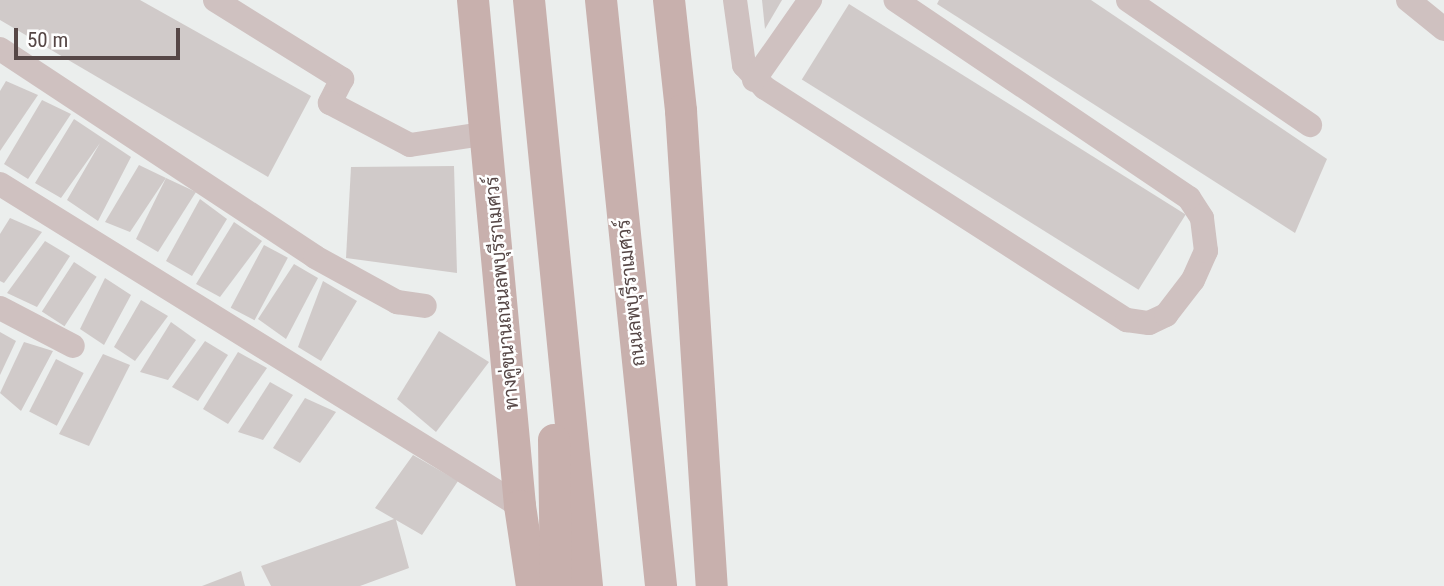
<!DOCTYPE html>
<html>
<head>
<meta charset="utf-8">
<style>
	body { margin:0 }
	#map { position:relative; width:1444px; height:586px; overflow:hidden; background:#ebeeed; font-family:"Roboto Condensed",Sarabun,sans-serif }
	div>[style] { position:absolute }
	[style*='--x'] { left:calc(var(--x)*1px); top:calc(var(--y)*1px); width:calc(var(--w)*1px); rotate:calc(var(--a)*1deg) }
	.building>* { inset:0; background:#d0cac9; transform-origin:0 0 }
	.minor>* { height:24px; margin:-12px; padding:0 12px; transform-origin:12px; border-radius:12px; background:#cfc1c0 }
	.major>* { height:32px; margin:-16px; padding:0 16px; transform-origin:16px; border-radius:16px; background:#c8b0ad }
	span { translate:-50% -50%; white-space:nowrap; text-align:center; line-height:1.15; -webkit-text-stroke:5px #fff; paint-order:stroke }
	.street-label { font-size:19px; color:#564746 }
	.scale { position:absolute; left:14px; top:28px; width:166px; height:32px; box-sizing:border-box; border:4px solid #564746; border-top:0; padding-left:9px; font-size:21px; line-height:24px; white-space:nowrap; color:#564746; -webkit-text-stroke:5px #fff; paint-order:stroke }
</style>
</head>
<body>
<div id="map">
	<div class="building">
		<i style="clip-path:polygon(0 0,140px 0,311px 96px,268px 177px,0 20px)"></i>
		<i style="clip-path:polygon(762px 0,782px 0,765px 29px)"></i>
		<i style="clip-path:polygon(939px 0,1091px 0,1327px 159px,1295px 233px,937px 4px)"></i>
		<i style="left:849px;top:4px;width:397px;height:89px;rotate:32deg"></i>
		<i style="clip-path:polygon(6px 81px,38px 95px,0 151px,0 91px)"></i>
		<i style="clip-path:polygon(42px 100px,71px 114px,28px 179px,4px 164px)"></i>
		<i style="clip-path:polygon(74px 119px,131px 157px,98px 221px,67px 200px,100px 143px,61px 198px,35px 183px)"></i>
		<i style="clip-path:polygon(139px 165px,166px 178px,130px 232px,105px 222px)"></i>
		<i style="clip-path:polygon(454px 166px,457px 273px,346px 258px,351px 167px)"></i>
		<i style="clip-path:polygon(166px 178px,196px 192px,158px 252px,136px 239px)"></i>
		<i style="clip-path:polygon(200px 199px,227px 219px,192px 276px,166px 261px)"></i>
		<i style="clip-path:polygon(10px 218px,42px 232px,4px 283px,0 281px,0 234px)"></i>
		<i style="clip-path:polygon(234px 222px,262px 241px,220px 297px,196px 284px)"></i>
		<i style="clip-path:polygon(45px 241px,70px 256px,37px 307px,7px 293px)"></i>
		<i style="left:264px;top:245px;width:27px;height:71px;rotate:28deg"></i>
		<i style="left:74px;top:262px;width:27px;height:59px;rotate:33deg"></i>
		<i style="clip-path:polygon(294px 264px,318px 278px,286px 339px,258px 319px)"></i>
		<i style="clip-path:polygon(105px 278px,131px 295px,104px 345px,80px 329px)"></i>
		<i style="clip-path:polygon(323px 281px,357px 301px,321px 361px,298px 347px)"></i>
		<i style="clip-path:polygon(141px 300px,168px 316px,135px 361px,114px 347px)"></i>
		<i style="clip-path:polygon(171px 322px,196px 340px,168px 380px,140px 372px)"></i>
		<i style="clip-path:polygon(439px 331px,489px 362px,436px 432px,397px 399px)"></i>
		<i style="clip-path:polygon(0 332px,16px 341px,0 375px)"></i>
		<i style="clip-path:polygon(205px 341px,228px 355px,198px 401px,172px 387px)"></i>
		<i style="clip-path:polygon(24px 342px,53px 351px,21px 411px,0 393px)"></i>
		<i style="clip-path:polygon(238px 352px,267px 368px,228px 424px,203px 409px)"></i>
		<i style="clip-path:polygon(103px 354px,130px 365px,89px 446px,59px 434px)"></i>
		<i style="left:56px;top:359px;width:31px;height:59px;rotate:27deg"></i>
		<i style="clip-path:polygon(270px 382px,293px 395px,263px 440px,238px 432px)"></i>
		<i style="clip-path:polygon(305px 398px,336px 412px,300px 463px,273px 448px)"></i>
		<i style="clip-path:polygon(413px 455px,458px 481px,422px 535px,396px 520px,409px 568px,360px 586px,271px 586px,261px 566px,394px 519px,375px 508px)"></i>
		<i style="clip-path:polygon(241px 571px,245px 586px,202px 586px)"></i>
	</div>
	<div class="minor">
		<i style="--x:215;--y:0;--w:150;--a:31.9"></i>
		<i style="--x:342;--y:79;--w:27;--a:117"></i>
		<i style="--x:330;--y:103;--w:90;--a:27.7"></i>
		<i style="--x:410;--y:145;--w:79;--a:-8.7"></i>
		<i style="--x:735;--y:0;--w:66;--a:82.1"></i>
		<i style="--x:744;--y:65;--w:31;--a:48"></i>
		<i style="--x:765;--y:88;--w:430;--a:32.7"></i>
		<i style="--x:1127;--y:320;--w:22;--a:8"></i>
		<i style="--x:1149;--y:323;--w:19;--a:-25"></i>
		<i style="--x:1166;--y:315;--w:44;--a:-52.4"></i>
		<i style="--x:1193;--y:280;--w:32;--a:-66"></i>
		<i style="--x:1206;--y:251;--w:33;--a:-97"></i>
		<i style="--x:1202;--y:218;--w:24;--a:-123"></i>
		<i style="--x:1189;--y:198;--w:354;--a:-146"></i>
		<i style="--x:1128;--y:0;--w:221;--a:34.5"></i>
		<i style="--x:1408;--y:0;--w:46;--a:38.9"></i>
		<i style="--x:0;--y:49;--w:377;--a:33.4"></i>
		<i style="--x:315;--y:257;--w:94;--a:28.8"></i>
		<i style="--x:397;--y:302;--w:28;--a:8"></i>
		<i style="--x:754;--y:80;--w:98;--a:-55"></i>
		<i style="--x:0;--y:184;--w:612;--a:31.77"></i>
		<i style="--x:0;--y:308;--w:82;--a:27.5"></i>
	</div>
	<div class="major">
		<i style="--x:473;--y:0;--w:508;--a:84.69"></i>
		<i style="--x:520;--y:506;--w:81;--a:81.5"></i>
		<i style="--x:529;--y:0;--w:589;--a:84.35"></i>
		<i style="--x:601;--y:0;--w:589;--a:84.15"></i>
		<i style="--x:669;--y:0;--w:112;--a:83.8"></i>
		<i style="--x:681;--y:111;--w:476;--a:86.3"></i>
		<i style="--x:554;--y:440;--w:146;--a:89.2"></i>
	</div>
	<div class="street-label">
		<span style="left:502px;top:293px;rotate:-95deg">ทางคู่ขนานถนนลพบุรีราเมศวร์</span>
		<span style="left:631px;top:293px;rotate:-96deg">ถนนลพบุรีราเมศวร์</span>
	</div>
	<div class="scale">50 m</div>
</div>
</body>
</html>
